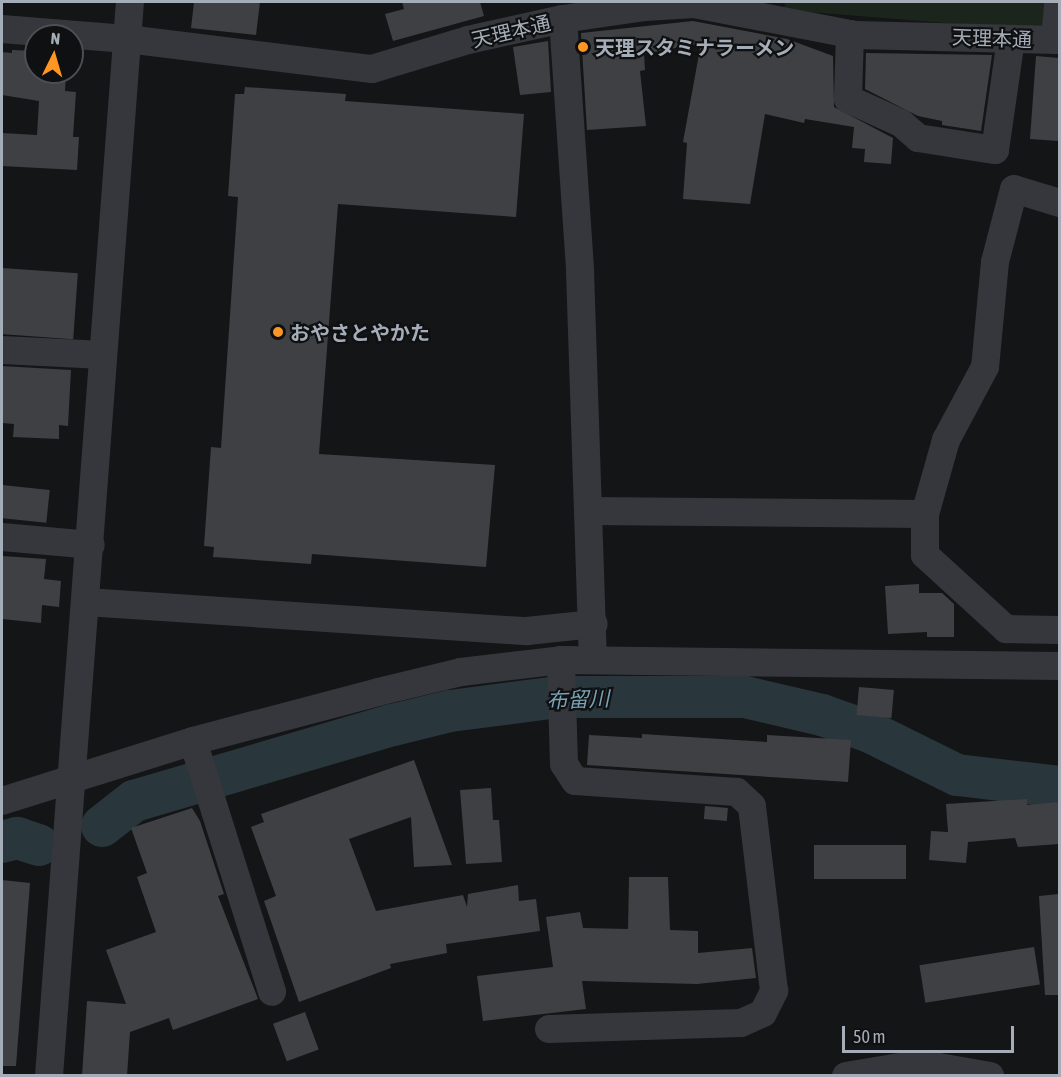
<!DOCTYPE html>
<html>
<head>
<meta charset="utf-8">
<style>
	body { margin:0 }
	#map { position:relative; width:1061px; height:1077px; overflow:hidden; background:#141516; font-family:"Asap Condensed","Noto Sans JP",sans-serif }
	div>[style] { position:absolute }
	[style*='--x'] { left:calc(var(--x)*1px); top:calc(var(--y)*1px); width:calc(var(--w)*1px); rotate:calc(var(--a)*1deg) }
	.green>* { inset:0; background:#1c251c }
	.river>* { height:42px; margin:-21px; padding:0 21px; transform-origin:21px; border-radius:21px; background:#29363b }
	.building>* { inset:0; background:#3e4044; transform-origin:0 0 }
	.minor>* { height:28px; margin:-14px; padding:0 14px; transform-origin:14px; border-radius:14px; background:#35373c }
	.dots>* { width:16px; height:16px; translate:-50% -50%; box-sizing:border-box; border:3px solid #0f1011; border-radius:50% }
	span { translate:-50% -50%; white-space:nowrap; text-align:center; line-height:1.15; -webkit-text-stroke:4.5px #0f1011; paint-order:stroke }
	.street-label { font-size:20px; color:#a5adb8 }
	.poi-label { font-size:20px; color:#a5adb8; font-weight:700 }
	.left { translate:0 -50%; text-align:left }
	.water-label { font-size:21px; color:#79a2b6; font-style:italic }
	.frame { position:absolute; inset:0; border:3px solid #a5adb8; pointer-events:none }
	.north { position:absolute; left:24px; top:24px; width:60px; height:60px; box-sizing:border-box; background:#0f1011; border:2px solid #4b4f54; border-radius:50%; rotate:5deg; font-size:16px; font-weight:700; line-height:24px; text-align:center; color:#a5adb8 }
	.north::after { content:''; display:block; margin:auto; width:21px; height:27px; background:#ff9624; clip-path:polygon(50% 0,100% 100%,50% 72%,0 100%) }
	.scale { position:absolute; left:842px; top:1026px; width:172px; height:27px; box-sizing:border-box; border:3px solid #a5adb8; border-top:0; padding-left:8px; font-size:18px; line-height:21px; white-space:nowrap; color:#a5adb8; -webkit-text-stroke:4px #0f1011; paint-order:stroke }
</style>
</head>
<body>
<div id="map">
	<div class="green">
		<i style="clip-path:polygon(785px 2px,1048px 2px,1046px 31px,784px 10px)"></i>
	</div>
	<div class="river">
		<i style="--x:102;--y:826;--w:41;--a:-38"></i>
		<i style="--x:134;--y:801;--w:270;--a:-16.4"></i>
		<i style="--x:393;--y:725;--w:59;--a:-13.8"></i>
		<i style="--x:450;--y:711;--w:109;--a:-7.4"></i>
		<i style="--x:558;--y:697;--w:187;--a:0"></i>
		<i style="--x:745;--y:697;--w:79;--a:13.2"></i>
		<i style="--x:822;--y:715;--w:51;--a:19.5"></i>
		<i style="--x:870;--y:732;--w:97;--a:26.3"></i>
		<i style="--x:957;--y:775;--w:104;--a:6.6"></i>
		<i style="--x:2;--y:842;--w:16;--a:-15"></i>
		<i style="--x:17;--y:838;--w:23;--a:18"></i>
	</div>
	<div class="building">
		<i style="clip-path:polygon(194px 2px,260px 2px,256px 35px,191px 28px)"></i>
		<i style="clip-path:polygon(402px 2px,480px 2px,484px 16px,393px 41px,385px 14px,404px 9px)"></i>
		<i style="clip-path:polygon(693px 21px,787px 39px,833px 56px,834px 107px,893px 138px,891px 164px,864px 162px,865px 149px,852px 148px,854px 127px,805px 119px,804px 123px,765px 114px,750px 204px,683px 199px,687px 143px,683px 142px,701px 43px,644px 54px,645px 70px,640px 71px,646px 126px,587px 130px,581px 33px)"></i>
		<i style="clip-path:polygon(548px 41px,551px 92px,520px 95px,513px 47px)"></i>
		<i style="clip-path:polygon(12px 50px,36px 51px,36px 72px,66px 72px,65px 91px,76px 92px,73px 137px,79px 137px,77px 170px,2px 166px,2px 133px,37px 135px,39px 101px,2px 95px,2px 52px,12px 53px)"></i>
		<i style="clip-path:polygon(866px 53px,992px 55px,981px 131px,942px 125px,942px 121px,918px 116px,865px 89px)"></i>
		<i style="clip-path:polygon(1036px 56px,1059px 58px,1059px 141px,1030px 139px)"></i>
		<i style="clip-path:polygon(245px 87px,346px 94px,345px 101px,524px 114px,516px 217px,338px 204px,319px 454px,495px 465px,486px 567px,312px 554px,311px 564px,213px 557px,214px 547px,204px 546px,211px 447px,221px 448px,238px 197px,228px 196px,235px 94px,244px 94px)"></i>
		<i style="left:2px;top:268px;width:76px;height:66px;rotate:4deg"></i>
		<i style="clip-path:polygon(2px 366px,71px 370px,68px 426px,59px 425px,59px 439px,13px 437px,14px 424px,2px 423px)"></i>
		<i style="left:2px;top:485px;width:48px;height:33px;rotate:6deg"></i>
		<i style="clip-path:polygon(2px 556px,46px 559px,44px 579px,61px 581px,59px 607px,42px 605px,41px 623px,2px 619px)"></i>
		<i style="clip-path:polygon(919px 584px,919px 593px,942px 593px,954px 604px,954px 637px,927px 637px,927px 632px,888px 634px,885px 586px)"></i>
		<i style="left:859px;top:687px;width:35px;height:28px;rotate:5deg"></i>
		<i style="clip-path:polygon(642px 734px,767px 742px,767px 735px,851px 740px,848px 782px,587px 765px,589px 735px,642px 738px)"></i>
		<i style="clip-path:polygon(414px 760px,452px 865px,414px 867px,411px 817px,349px 839px,376px 911px,463px 895px,467px 907px,468px 894px,518px 885px,519px 901px,536px 899px,540px 931px,446px 944px,447px 953px,390px 964px,391px 968px,299px 1002px,264px 901px,276px 896px,251px 827px,264px 822px,261px 814px)"></i>
		<i style="clip-path:polygon(491px 788px,493px 820px,499px 820px,502px 862px,466px 864px,460px 790px)"></i>
		<i style="clip-path:polygon(1027px 799px,1027px 805px,1059px 802px,1059px 844px,1018px 847px,1015px 838px,968px 842px,966px 863px,929px 860px,931px 831px,948px 832px,946px 804px)"></i>
		<i style="left:705px;top:806px;width:23px;height:13px;rotate:5deg"></i>
		<i style="clip-path:polygon(192px 808px,200px 821px,224px 894px,218px 896px,258px 999px,173px 1030px,169px 1018px,130px 1032px,127px 1076px,82px 1076px,87px 1001px,126px 1004px,106px 950px,156px 932px,137px 877px,147px 873px,131px 828px)"></i>
		<i style="left:906px;top:845px;width:34px;height:92px;rotate:90deg"></i>
		<i style="clip-path:polygon(629px 877px,668px 877px,670px 930px,698px 931px,698px 953px,752px 948px,756px 978px,697px 984px,582px 981px,586px 1009px,483px 1021px,477px 976px,553px 967px,546px 917px,580px 912px,583px 928px,628px 929px)"></i>
		<i style="clip-path:polygon(2px 880px,30px 883px,16px 1066px,2px 1066px)"></i>
		<i style="clip-path:polygon(1059px 894px,1059px 995px,1045px 995px,1039px 896px)"></i>
		<i style="left:1034px;top:947px;width:38px;height:116px;rotate:81deg"></i>
		<i style="left:305px;top:1012px;width:40px;height:34px;rotate:70deg"></i>
	</div>
	<div class="minor">
		<i style="--x:563;--y:19;--w:253;--a:86.1"></i>
		<i style="--x:580;--y:271;--w:387;--a:88.1"></i>
		<i style="--x:2;--y:29;--w:125;--a:4.6"></i>
		<i style="--x:127;--y:39;--w:247;--a:7"></i>
		<i style="--x:372;--y:69;--w:100;--a:-16.8"></i>
		<i style="--x:468;--y:40;--w:97;--a:-12.5"></i>
		<i style="--x:563;--y:19;--w:83;--a:-8.3"></i>
		<i style="--x:645;--y:7;--w:49;--a:-3.5"></i>
		<i style="--x:694;--y:4;--w:164;--a:10.9"></i>
		<i style="--x:855;--y:35;--w:205;--a:1.4"></i>
		<i style="--x:850;--y:34;--w:65;--a:91.8"></i>
		<i style="--x:848;--y:99;--w:58;--a:24.4"></i>
		<i style="--x:901;--y:123;--w:23;--a:41"></i>
		<i style="--x:918;--y:138;--w:78;--a:8.9"></i>
		<i style="--x:995;--y:150;--w:112;--a:-81.8"></i>
		<i style="--x:1055;--y:40;--w:38;--a:-85"></i>
		<i style="--x:1060;--y:203;--w:48;--a:-163.1"></i>
		<i style="--x:1014;--y:189;--w:75;--a:104.6"></i>
		<i style="--x:995;--y:262;--w:105;--a:95.4"></i>
		<i style="--x:985;--y:367;--w:83;--a:118.1"></i>
		<i style="--x:946;--y:440;--w:77;--a:105.8"></i>
		<i style="--x:925;--y:514;--w:41;--a:90"></i>
		<i style="--x:925;--y:555;--w:110;--a:42.4"></i>
		<i style="--x:1006;--y:629;--w:54;--a:1.1"></i>
		<i style="--x:2;--y:350;--w:101;--a:2.8"></i>
		<i style="--x:589;--y:511;--w:336;--a:0.5"></i>
		<i style="--x:2;--y:537;--w:89;--a:5.1"></i>
		<i style="--x:86;--y:602;--w:442;--a:3.8"></i>
		<i style="--x:527;--y:631;--w:67;--a:-6"></i>
		<i style="--x:193;--y:741;--w:263;--a:72.5"></i>
		<i style="--x:2;--y:801;--w:200;--a:-17.4"></i>
		<i style="--x:193;--y:741;--w:191;--a:-14.8"></i>
		<i style="--x:378;--y:692;--w:85;--a:-13.5"></i>
		<i style="--x:461;--y:672;--w:101;--a:-6.8"></i>
		<i style="--x:561;--y:660;--w:499;--a:0.7"></i>
		<i style="--x:549;--y:1029;--w:192;--a:-1.8"></i>
		<i style="--x:741;--y:1023;--w:24;--a:-24"></i>
		<i style="--x:763;--y:1013;--w:25;--a:-63"></i>
		<i style="--x:774;--y:991;--w:186;--a:-96.8"></i>
		<i style="--x:752;--y:806;--w:21;--a:-137"></i>
		<i style="--x:737;--y:792;--w:162;--a:-176.1"></i>
		<i style="--x:575;--y:781;--w:20;--a:-123"></i>
		<i style="--x:564;--y:764;--w:104;--a:-91.7"></i>
		<i style="--x:49;--y:1076;--w:1077;--a:-85.69"></i>
		<i style="--x:846;--y:1076;--w:60;--a:-9.6"></i>
		<i style="--x:905;--y:1066;--w:34;--a:2"></i>
		<i style="--x:939;--y:1067;--w:52;--a:10"></i>
	</div>
	<div class="dots">
		<i style="left:583px;top:47px;background:#ff9624"></i>
		<i style="left:278px;top:332px;background:#ff9624"></i>
	</div>
	<div class="street-label">
		<span style="left:511px;top:31px;rotate:-13deg">天理本通</span>
		<span style="left:992px;top:38px;rotate:2deg">天理本通</span>
	</div>
	<div class="poi-label">
		<span class="left" style="left:595px;top:47px">天理スタミナラーメン</span>
		<span class="left" style="left:290px;top:332px">おやさとやかた</span>
	</div>
	<div class="water-label">
		<span style="left:578px;top:699px;rotate:-2deg">布留川</span>
	</div>
	<div class="frame"></div>
	<div class="north">N</div>
	<div class="scale">50 m</div>
</div>
</body>
</html>
